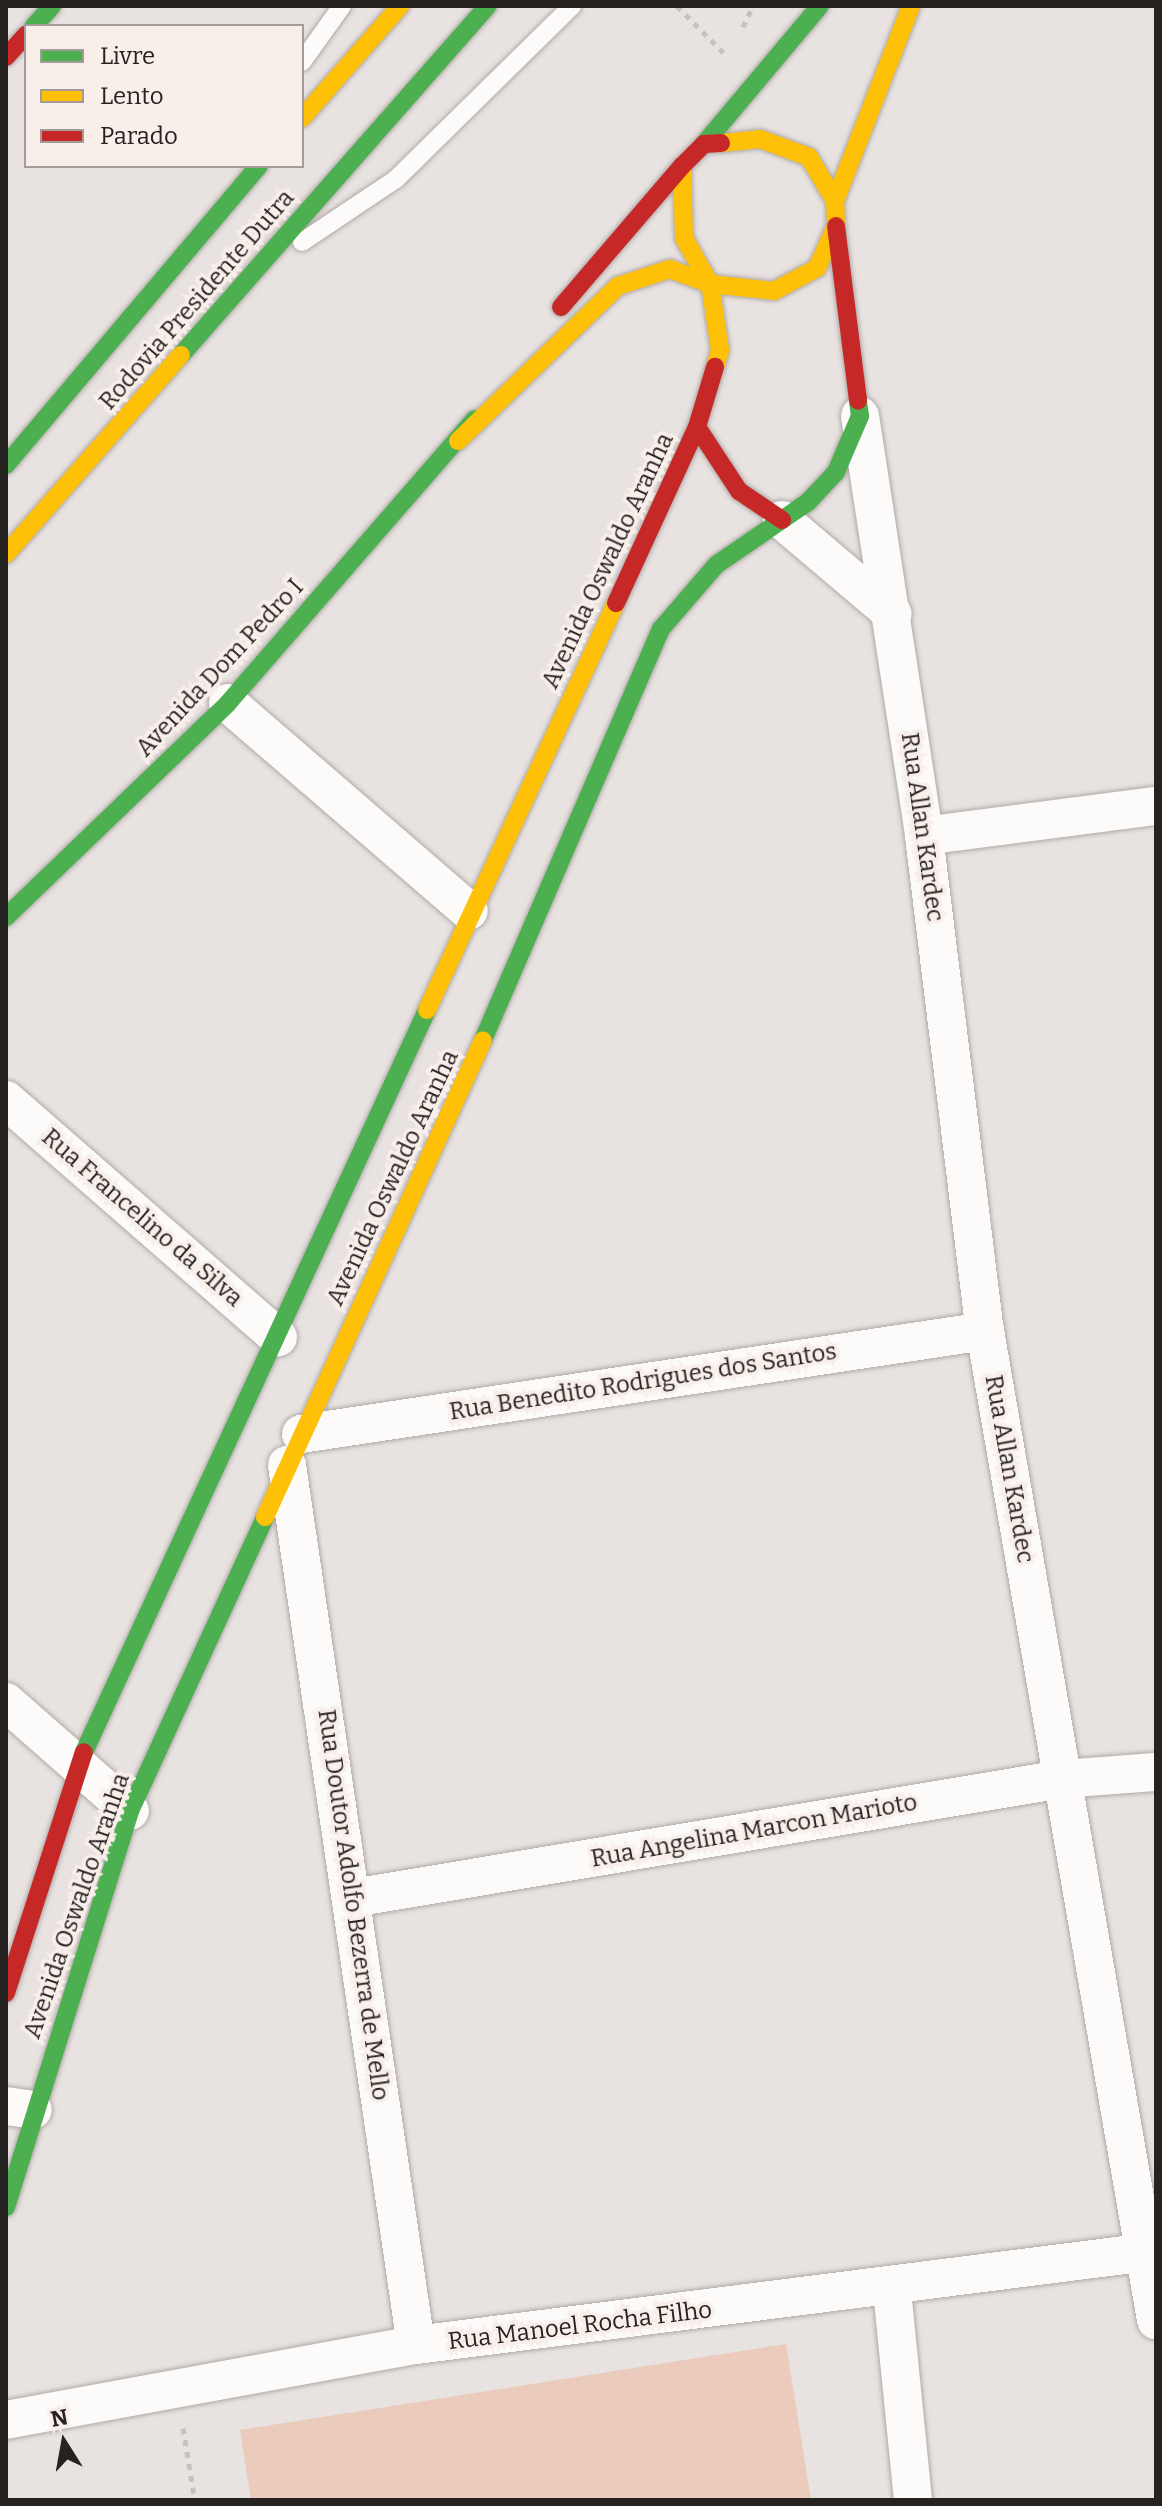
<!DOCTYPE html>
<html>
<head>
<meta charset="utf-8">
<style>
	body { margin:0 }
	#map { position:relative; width:1162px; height:2506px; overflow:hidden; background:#e8e2e0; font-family:Bitter,serif }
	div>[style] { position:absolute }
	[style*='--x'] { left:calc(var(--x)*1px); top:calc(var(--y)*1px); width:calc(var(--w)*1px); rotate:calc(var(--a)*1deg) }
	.green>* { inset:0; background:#eacbbc }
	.path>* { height:5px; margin-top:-2.5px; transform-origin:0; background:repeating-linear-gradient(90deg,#c5c3c2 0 6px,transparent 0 12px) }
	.roads { filter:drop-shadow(0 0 2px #afaaa8) drop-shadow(0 0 2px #afaaa8) }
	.lane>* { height:18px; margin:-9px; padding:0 9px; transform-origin:9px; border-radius:9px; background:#fcfbfa }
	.street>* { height:38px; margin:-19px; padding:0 19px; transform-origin:19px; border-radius:19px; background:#fcfbfa }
	.fast>* { height:18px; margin:-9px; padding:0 9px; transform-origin:9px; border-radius:9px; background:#4caf50 }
	.slow>* { height:18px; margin:-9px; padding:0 9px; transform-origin:9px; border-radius:9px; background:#ffc107 }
	.jam>* { height:18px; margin:-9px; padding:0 9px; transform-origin:9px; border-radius:9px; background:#c62828 }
	span { translate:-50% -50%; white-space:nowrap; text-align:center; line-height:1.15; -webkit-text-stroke:7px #f8eeea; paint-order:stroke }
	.street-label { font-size:24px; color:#262220 }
	.frame { position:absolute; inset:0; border:8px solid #262220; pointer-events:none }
	.legend { position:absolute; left:24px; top:24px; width:280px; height:144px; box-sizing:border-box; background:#f8eeea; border:2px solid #a49c99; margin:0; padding:10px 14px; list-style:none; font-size:24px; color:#262220 }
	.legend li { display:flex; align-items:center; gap:16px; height:40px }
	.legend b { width:40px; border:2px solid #a49c99 }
	.north { position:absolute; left:24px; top:2402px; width:80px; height:80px; -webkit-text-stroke:6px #f8eeea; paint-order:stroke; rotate:349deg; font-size:22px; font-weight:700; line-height:32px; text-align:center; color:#262220 }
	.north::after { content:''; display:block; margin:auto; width:28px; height:36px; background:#262220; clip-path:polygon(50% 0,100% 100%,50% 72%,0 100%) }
</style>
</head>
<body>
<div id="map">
	<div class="green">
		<i style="clip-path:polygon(786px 2344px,811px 2500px,251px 2500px,240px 2430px)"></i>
	</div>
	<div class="path">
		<i style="--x:677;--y:6;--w:66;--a:45"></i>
		<i style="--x:743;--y:27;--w:23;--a:-65"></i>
		<i style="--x:183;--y:2428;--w:68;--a:80.7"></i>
	</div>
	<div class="roads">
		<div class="lane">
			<i style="--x:302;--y:62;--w:69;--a:-54.5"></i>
			<i style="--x:302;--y:242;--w:113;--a:-33.8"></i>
			<i style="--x:396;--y:179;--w:247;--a:-44.5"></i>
		</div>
		<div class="street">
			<i style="--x:860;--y:416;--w:425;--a:81.3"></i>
			<i style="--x:924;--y:836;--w:499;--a:83"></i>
			<i style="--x:985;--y:1331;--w:1004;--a:80.19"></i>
			<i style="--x:782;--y:520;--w:145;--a:40.3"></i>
			<i style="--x:228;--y:703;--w:318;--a:40.8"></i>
			<i style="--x:924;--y:836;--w:234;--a:-7.4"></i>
			<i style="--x:6;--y:1100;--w:361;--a:41.1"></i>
			<i style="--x:301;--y:1434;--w:692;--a:-8.56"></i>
			<i style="--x:287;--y:1465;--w:889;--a:81.66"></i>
			<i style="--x:6;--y:1702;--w:165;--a:41.3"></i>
			<i style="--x:353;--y:1898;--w:719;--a:-9.53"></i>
			<i style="--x:1062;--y:1779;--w:94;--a:-4.3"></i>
			<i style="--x:6;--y:2106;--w:27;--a:8"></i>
			<i style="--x:892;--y:2290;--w:211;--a:84.3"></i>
			<i style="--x:6;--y:2420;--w:417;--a:-10.4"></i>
			<i style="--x:416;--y:2345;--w:746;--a:-7.24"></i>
		</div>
		<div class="fast">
			<i style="--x:34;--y:26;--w:27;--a:-48"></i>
			<i style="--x:704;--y:144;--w:180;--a:-50"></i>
			<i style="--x:181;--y:355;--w:465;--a:-48.7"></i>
			<i style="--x:6;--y:465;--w:392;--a:-49.8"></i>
			<i style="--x:6;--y:917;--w:308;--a:-43.9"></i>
			<i style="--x:228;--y:703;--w:376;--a:-49"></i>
			<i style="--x:483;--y:1040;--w:448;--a:-66.6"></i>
			<i style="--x:661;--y:629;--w:84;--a:-49.3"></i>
			<i style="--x:716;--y:565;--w:112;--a:-34.4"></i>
			<i style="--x:808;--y:502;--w:41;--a:-47"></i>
			<i style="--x:836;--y:472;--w:61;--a:-66.8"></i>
			<i style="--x:860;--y:416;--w:15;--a:-98"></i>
			<i style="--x:84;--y:1752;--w:817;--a:-65.19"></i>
			<i style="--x:6;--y:2207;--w:415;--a:-72.6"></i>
			<i style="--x:130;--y:1811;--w:324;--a:-65.3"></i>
		</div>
		<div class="slow">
			<i style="--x:302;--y:118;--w:149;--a:-48.8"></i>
			<i style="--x:682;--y:166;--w:72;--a:88.4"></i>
			<i style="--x:684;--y:238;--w:53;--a:60.5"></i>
			<i style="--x:710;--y:284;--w:64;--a:6.2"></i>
			<i style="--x:774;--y:291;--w:49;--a:-28.1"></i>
			<i style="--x:817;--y:268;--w:46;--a:-65.7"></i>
			<i style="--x:836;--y:226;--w:25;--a:-92"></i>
			<i style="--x:835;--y:201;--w:51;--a:-120.6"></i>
			<i style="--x:809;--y:157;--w:52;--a:-159.8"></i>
			<i style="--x:760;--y:139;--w:39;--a:174"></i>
			<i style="--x:835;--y:201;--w:209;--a:-68.7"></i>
			<i style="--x:458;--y:441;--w:223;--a:-44.1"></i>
			<i style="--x:618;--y:286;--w:55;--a:-18.1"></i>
			<i style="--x:670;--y:269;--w:43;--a:20.6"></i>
			<i style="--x:710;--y:284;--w:67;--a:81.4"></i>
			<i style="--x:720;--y:350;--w:18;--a:106"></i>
			<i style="--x:6;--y:554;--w:265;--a:-48.7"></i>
			<i style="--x:427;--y:1010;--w:449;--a:-65.1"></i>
			<i style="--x:265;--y:1517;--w:524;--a:-65.44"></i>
		</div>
		<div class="jam">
			<i style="--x:6;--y:57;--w:30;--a:-48"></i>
			<i style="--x:836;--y:226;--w:176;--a:82.8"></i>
			<i style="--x:561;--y:307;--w:186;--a:-49.4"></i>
			<i style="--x:682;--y:166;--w:31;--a:-45"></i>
			<i style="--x:704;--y:144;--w:17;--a:-3"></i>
			<i style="--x:697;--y:427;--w:77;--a:56.7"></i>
			<i style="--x:739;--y:491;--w:52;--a:34"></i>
			<i style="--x:616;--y:603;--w:194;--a:-65.3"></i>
			<i style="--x:697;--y:427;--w:63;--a:-73.3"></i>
			<i style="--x:6;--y:1993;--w:253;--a:-72.1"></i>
		</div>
	</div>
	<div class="street-label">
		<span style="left:197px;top:300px;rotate:-49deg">Rodovia Presidente Dutra</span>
		<span style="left:608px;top:561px;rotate:-65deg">Avenida Oswaldo Aranha</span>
		<span style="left:220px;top:668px;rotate:-47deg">Avenida Dom Pedro I</span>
		<span style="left:922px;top:827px;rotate:82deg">Rua Allan Kardec</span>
		<span style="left:393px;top:1178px;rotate:-65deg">Avenida Oswaldo Aranha</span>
		<span style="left:142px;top:1218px;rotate:41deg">Rua Francelino da Silva</span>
		<span style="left:643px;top:1382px;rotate:-9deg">Rua Benedito Rodrigues dos Santos</span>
		<span style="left:1009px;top:1469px;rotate:80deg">Rua Allan Kardec</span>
		<span style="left:754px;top:1831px;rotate:-10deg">Rua Angelina Marcon Marioto</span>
		<span style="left:353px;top:1905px;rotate:82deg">Rua Doutor Adolfo Bezerra de Mello</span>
		<span style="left:77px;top:1906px;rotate:-71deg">Avenida Oswaldo Aranha</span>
		<span style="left:580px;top:2326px;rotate:-7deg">Rua Manoel Rocha Filho</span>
	</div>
	<div class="frame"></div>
	<ul class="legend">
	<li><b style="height:10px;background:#4caf50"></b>Livre</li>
	<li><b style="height:10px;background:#ffc107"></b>Lento</li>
	<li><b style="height:10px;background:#c62828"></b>Parado</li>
	</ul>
	<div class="north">N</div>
</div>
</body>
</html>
